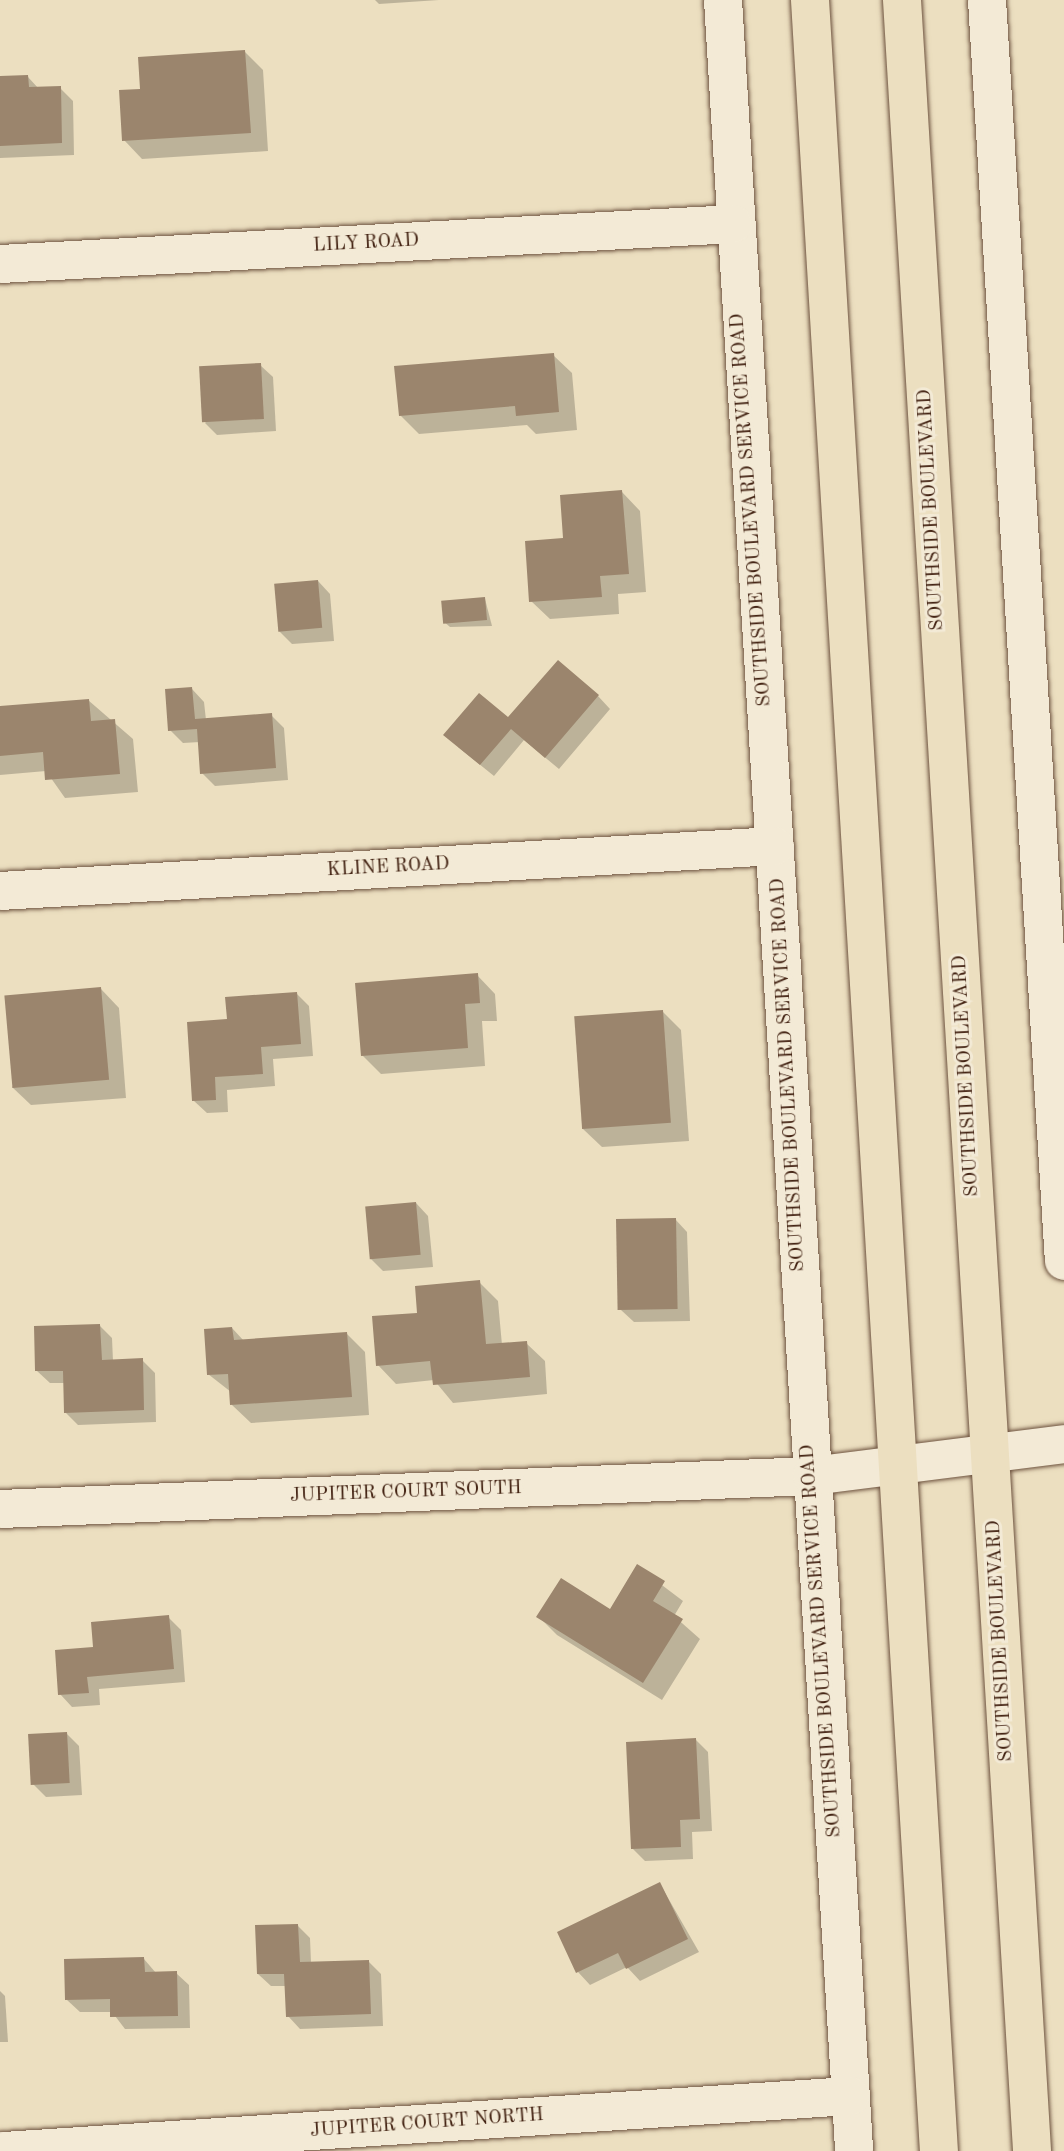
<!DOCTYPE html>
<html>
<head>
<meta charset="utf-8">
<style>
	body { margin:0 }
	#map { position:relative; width:1064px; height:2151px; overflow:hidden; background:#ecdfc0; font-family:"Old Standard TT",serif }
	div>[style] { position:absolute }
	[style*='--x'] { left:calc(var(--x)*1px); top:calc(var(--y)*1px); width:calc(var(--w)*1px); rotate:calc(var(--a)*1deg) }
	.shadow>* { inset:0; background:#0003 }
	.building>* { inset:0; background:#9b856d; transform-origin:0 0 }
	.roads { filter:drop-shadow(0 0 2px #6d523e) drop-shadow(0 0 2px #6d523e) }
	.minor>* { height:38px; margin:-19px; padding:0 19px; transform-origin:19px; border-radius:19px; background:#f3ead6 }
	.trunk>* { height:38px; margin:-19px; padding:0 19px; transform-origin:19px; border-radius:19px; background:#ecdfc0 }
	span { translate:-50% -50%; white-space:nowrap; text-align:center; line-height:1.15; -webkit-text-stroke:6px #f3ead6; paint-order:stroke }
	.street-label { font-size:19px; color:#432313 }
</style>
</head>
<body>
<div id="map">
	<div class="shadow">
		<i style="clip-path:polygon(375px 0,439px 0,379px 4px)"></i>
		<i style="clip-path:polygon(244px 51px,263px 70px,268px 151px,142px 159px,124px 140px,142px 91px)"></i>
		<i style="clip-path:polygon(28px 77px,39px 89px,60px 88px,73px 101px,74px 155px,0 158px,0 78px)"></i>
		<i style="clip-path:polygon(553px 355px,572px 373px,577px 430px,536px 434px,527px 425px,419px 434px,400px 415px)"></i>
		<i style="clip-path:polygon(260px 365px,273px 377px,276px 431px,217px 435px,205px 423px)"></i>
		<i style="clip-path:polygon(622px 492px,640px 511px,646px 592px,618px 594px,619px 614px,550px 619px,531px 601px,565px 540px)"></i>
		<i style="clip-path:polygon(318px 581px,330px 594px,334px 641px,292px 644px,279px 631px)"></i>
		<i style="clip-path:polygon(485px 599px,492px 626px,450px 627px,443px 621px)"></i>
		<i style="clip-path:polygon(192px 689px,204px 702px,206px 720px,271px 715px,284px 728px,288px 780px,215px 786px,202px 773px,200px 742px,183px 743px,170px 730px)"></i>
		<i style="clip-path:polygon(598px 696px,610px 709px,559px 769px,524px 740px,494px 776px,458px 747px,509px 720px)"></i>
		<i style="clip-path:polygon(88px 700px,133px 739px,138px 792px,65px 798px,46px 771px,0 775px,0 708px)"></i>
		<i style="clip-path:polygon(477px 975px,495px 994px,497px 1021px,482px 1021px,485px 1066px,381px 1074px,362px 1055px)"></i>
		<i style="clip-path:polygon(101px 989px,119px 1008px,126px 1098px,31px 1105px,12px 1087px)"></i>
		<i style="clip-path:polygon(296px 993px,309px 1006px,313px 1056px,273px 1059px,275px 1086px,227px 1090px,228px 1112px,207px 1113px,194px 1101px,229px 1020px)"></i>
		<i style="clip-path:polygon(663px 1012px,681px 1030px,689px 1141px,602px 1147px,583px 1129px)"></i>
		<i style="clip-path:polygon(416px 1203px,428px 1216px,433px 1267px,383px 1271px,371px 1259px)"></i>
		<i style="clip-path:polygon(675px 1219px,687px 1232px,690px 1321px,634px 1322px,621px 1310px)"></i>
		<i style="clip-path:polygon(479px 1282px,498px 1301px,502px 1345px,526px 1343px,545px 1361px,547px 1394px,453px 1403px,434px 1380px,396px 1384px,378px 1365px,419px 1314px)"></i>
		<i style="clip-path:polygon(100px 1326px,112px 1338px,113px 1361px,142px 1360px,155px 1373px,156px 1422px,78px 1425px,65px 1412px,65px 1383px,50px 1383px,37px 1371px)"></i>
		<i style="clip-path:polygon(232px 1328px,244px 1341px,346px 1333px,365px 1352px,369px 1415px,251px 1423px,232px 1405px,231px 1392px,208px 1374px)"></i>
		<i style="clip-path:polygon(638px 1567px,683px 1601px,674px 1616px,700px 1639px,662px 1700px,557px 1635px,539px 1617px,610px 1611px)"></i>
		<i style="clip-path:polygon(168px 1617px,181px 1630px,185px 1682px,99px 1689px,100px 1705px,72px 1707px,60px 1694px,95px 1649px)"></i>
		<i style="clip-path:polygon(66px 1733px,79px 1746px,82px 1795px,46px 1797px,33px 1784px)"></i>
		<i style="clip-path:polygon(696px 1740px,708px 1752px,712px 1831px,692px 1832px,693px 1859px,645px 1861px,632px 1848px)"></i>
		<i style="clip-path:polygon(660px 1884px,699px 1952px,640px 1981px,627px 1967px,590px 1985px,578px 1972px)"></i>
		<i style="clip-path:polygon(298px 1926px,310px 1938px,311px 1963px,368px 1961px,381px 1974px,383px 2026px,300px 2029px,288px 2016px,286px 1986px,271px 1986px,258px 1974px)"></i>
		<i style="clip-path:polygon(144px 1959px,156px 1973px,176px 1973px,189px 1985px,190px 2028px,125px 2029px,112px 2012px,80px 2012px,67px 2000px)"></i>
		<i style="clip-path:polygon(0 1991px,5px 1996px,8px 2042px,0 2042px)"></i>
	</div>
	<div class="building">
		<i style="clip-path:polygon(245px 50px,251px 133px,122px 141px,119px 90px,140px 89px,138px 57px)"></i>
		<i style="clip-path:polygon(28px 75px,29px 87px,61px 86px,62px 143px,0 146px,0 76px)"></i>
		<i style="clip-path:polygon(554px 353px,559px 412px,516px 416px,515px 406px,399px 416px,394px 366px)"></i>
		<i style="left:261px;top:363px;width:56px;height:62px;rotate:87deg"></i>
		<i style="clip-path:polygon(622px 490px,629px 574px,600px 576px,602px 597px,529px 602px,525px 541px,563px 538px,560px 495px)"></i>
		<i style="left:318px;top:580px;width:48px;height:44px;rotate:85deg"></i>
		<i style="left:485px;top:597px;width:23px;height:44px;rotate:85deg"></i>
		<i style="clip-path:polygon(558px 660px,599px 695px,545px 758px,511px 729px,480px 765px,443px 735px,479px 693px,508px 717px)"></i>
		<i style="clip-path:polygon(192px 687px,195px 719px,272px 713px,276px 768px,200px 774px,197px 729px,168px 731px,165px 689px)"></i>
		<i style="clip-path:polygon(89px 699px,91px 721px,115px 719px,120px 774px,45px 780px,43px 752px,0 756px,0 706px)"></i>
		<i style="clip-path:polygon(478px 973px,480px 1003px,465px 1004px,468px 1048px,361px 1056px,355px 983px)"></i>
		<i style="left:101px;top:987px;width:93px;height:97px;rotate:85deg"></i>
		<i style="clip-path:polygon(297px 992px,301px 1044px,261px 1047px,263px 1074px,215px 1077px,216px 1100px,192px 1101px,187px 1022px,227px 1019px,225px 997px)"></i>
		<i style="left:663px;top:1010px;width:113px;height:89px;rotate:86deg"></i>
		<i style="left:416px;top:1202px;width:53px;height:51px;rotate:85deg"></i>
		<i style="left:676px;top:1218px;width:91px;height:60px;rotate:89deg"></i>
		<i style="clip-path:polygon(480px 1280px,486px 1344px,527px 1341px,530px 1377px,433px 1385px,430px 1361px,376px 1366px,372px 1316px,417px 1313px,415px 1286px)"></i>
		<i style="clip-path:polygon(100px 1324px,102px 1360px,143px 1358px,144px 1410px,64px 1413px,63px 1371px,35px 1371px,34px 1326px)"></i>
		<i style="clip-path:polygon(232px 1327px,234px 1340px,347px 1332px,352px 1397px,230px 1405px,228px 1374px,207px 1375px,204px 1329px)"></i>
		<i style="clip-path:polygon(637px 1564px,665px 1581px,653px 1601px,683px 1619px,643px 1683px,536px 1617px,561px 1578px,610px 1609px)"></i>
		<i style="clip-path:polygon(169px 1615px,174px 1669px,87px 1677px,89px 1693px,58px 1695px,55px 1650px,93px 1647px,91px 1622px)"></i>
		<i style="left:67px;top:1732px;width:51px;height:39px;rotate:87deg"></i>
		<i style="clip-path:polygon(696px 1738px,700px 1819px,680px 1820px,681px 1847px,631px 1849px,626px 1742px)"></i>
		<i style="clip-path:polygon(660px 1882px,688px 1939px,626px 1969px,618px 1953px,576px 1973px,557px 1932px)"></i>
		<i style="clip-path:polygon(298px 1924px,300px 1962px,369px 1960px,371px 2014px,286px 2017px,284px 1974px,257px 1974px,255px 1925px)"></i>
		<i style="clip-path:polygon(144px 1957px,145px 1972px,177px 1971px,178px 2016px,110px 2017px,110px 1999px,65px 2000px,64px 1959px)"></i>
	</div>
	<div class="roads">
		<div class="minor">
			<i style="--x:723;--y:0;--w:2155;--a:86.51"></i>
			<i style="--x:987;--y:0;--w:1263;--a:86.51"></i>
			<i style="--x:0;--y:264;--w:734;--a:-3.12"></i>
			<i style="--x:0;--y:891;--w:776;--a:-3.32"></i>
			<i style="--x:0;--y:1509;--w:813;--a:-2.33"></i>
			<i style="--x:812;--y:1476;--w:254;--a:-7.2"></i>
			<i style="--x:4;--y:2151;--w:848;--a:-3.72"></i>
		</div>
		<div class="trunk">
			<i style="--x:810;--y:0;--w:2155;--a:86.57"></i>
			<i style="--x:902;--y:0;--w:2155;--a:86.54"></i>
		</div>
	</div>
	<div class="street-label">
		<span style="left:366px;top:244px;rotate:-3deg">LILY ROAD</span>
		<span style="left:752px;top:510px;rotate:-94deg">SOUTHSIDE BOULEVARD SERVICE ROAD</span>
		<span style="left:932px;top:510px;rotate:-93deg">SOUTHSIDE BOULEVARD</span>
		<span style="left:388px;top:868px;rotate:-3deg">KLINE ROAD</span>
		<span style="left:789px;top:1075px;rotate:-93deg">SOUTHSIDE BOULEVARD SERVICE ROAD</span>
		<span style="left:967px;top:1076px;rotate:-93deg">SOUTHSIDE BOULEVARD</span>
		<span style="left:406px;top:1493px;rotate:-2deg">JUPITER COURT SOUTH</span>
		<span style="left:822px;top:1641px;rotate:-94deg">SOUTHSIDE BOULEVARD SERVICE ROAD</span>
		<span style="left:1001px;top:1641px;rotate:-93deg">SOUTHSIDE BOULEVARD</span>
		<span style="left:427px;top:2124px;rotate:-4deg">JUPITER COURT NORTH</span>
	</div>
</div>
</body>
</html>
